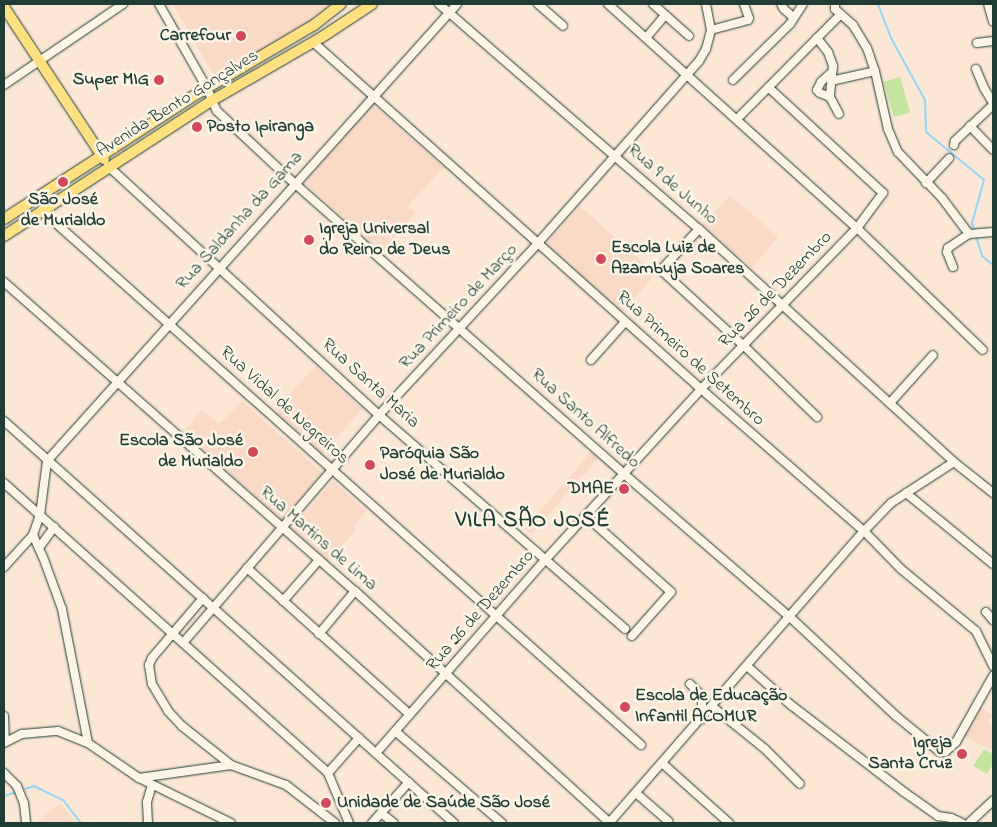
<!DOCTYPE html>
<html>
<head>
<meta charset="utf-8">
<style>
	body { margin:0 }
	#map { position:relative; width:997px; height:827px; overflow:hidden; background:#fce7d5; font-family:"Indie Flower",sans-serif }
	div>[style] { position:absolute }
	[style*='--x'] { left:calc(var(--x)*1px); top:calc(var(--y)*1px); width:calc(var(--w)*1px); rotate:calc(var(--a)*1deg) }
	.built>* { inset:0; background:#f8dac7; transform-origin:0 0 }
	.green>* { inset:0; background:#c3e59f; transform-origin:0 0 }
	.stream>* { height:2px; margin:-1px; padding:0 1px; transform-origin:1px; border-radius:1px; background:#94d5f6 }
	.roads { filter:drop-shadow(0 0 1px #1f3d34) drop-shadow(0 0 1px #1f3d34) }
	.minor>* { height:8px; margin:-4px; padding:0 4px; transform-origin:4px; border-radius:4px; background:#fcf5e5 }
	.major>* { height:10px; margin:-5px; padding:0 5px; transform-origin:5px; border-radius:5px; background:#fde080 }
	.dots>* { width:14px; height:14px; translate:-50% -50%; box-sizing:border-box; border:2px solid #fcf5e5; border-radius:50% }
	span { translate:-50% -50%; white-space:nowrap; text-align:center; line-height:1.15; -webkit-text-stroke:5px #fcf5e5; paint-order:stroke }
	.poi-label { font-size:18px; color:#1f3d34; font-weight:700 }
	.right { translate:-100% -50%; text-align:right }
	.left { translate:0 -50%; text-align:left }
	.street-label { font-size:18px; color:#1f3d34 }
	.district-label { font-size:22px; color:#1f3d34; font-weight:700; letter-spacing:1px }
	.frame { position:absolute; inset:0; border:5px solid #1f3d34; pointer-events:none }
</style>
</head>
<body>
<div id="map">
	<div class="built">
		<i style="clip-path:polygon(173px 4px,338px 4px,216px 79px)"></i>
		<i style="clip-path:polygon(372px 104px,444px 167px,408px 206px,416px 213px,382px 252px,302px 181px)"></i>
		<i style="left:730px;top:195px;width:64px;height:41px;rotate:41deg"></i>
		<i style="left:580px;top:206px;width:102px;height:51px;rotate:42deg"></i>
		<i style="left:315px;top:366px;width:64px;height:60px;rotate:42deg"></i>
		<i style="clip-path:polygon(242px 401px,322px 473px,282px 520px,183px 432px,202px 410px,219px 424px)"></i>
		<i style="left:591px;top:452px;width:9px;height:101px;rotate:41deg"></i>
		<i style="clip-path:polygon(333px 481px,366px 511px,353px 527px,356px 530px,328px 561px,291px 528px)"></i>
		<i style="clip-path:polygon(979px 706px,992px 715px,988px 723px,993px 726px,993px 750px,964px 737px)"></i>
		<i style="clip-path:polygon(60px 803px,77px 823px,36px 823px)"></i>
	</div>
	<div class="green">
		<i style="left:900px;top:77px;width:37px;height:17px;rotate:74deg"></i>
		<i style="clip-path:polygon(984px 749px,993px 754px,993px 764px,987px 774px,973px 766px)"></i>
	</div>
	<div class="stream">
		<i style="--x:878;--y:4;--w:36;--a:69"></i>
		<i style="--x:891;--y:38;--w:71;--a:61.3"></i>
		<i style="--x:925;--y:100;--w:32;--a:88"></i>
		<i style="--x:926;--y:132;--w:75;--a:39.6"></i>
		<i style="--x:984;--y:180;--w:45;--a:105.6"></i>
		<i style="--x:972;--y:223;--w:9;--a:72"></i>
		<i style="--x:976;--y:236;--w:21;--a:73"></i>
		<i style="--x:982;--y:256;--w:14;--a:39"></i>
		<i style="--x:25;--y:789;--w:9;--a:-18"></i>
		<i style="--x:34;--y:786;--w:32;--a:26"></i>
		<i style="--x:63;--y:800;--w:29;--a:52"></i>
		<i style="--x:4;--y:796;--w:13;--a:-18"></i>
	</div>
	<div class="roads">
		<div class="minor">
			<i style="--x:159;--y:4;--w:97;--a:60.3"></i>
			<i style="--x:207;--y:88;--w:25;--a:67"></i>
			<i style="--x:217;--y:111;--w:105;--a:43.1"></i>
			<i style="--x:294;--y:183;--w:440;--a:41.4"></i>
			<i style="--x:624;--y:474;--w:221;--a:40.8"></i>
			<i style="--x:791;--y:618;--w:144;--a:43"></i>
			<i style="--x:896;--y:716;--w:57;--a:39.3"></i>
			<i style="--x:940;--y:752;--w:5;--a:0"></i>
			<i style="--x:945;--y:752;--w:15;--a:-42"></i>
			<i style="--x:956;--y:742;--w:76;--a:-60.7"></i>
			<i style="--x:439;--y:4;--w:344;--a:40.9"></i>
			<i style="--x:699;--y:229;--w:345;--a:42.4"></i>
			<i style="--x:954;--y:462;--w:50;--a:38.5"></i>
			<i style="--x:538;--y:4;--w:33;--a:41"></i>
			<i style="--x:608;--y:4;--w:335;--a:42"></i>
			<i style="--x:857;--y:228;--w:175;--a:44.1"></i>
			<i style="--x:653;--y:4;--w:48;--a:41.6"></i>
			<i style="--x:781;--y:4;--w:6;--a:59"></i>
			<i style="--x:784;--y:9;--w:12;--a:42"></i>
			<i style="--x:835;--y:4;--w:5;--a:90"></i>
			<i style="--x:835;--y:9;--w:24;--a:42"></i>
			<i style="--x:853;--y:25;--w:27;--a:59"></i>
			<i style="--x:867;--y:48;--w:24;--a:71"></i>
			<i style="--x:875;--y:71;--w:59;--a:77.4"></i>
			<i style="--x:888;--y:129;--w:25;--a:67"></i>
			<i style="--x:898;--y:152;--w:64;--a:46.3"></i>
			<i style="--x:942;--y:198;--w:45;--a:53.1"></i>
			<i style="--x:988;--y:4;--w:18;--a:74"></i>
			<i style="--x:711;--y:30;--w:38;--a:-15"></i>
			<i style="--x:748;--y:20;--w:2;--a:-63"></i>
			<i style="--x:749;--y:18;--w:15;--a:-110"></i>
			<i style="--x:646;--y:38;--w:30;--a:-50"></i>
			<i style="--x:817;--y:38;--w:18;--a:52"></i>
			<i style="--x:828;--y:52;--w:15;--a:70"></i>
			<i style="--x:833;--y:66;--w:31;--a:96"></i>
			<i style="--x:830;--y:97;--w:19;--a:62"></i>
			<i style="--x:313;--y:42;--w:521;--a:41.81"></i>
			<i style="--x:701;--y:389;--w:216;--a:41.1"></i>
			<i style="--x:864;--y:531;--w:53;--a:45.8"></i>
			<i style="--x:901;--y:569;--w:97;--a:39.6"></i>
			<i style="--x:976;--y:631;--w:39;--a:64"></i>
			<i style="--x:977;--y:43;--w:16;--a:-7"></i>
			<i style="--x:976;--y:69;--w:21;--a:67"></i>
			<i style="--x:984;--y:88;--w:17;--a:59"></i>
			<i style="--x:733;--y:80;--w:80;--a:-44.5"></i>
			<i style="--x:790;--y:24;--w:24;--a:-57"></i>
			<i style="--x:831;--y:81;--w:45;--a:-12.8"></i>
			<i style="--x:4;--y:85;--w:144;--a:-34.2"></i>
			<i style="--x:830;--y:97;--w:11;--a:-158"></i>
			<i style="--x:820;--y:93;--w:4;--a:-135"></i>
			<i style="--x:817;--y:90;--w:9;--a:-63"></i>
			<i style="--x:821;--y:82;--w:13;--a:-42"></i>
			<i style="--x:738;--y:118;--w:146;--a:-45.3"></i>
			<i style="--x:970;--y:126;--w:33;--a:46"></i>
			<i style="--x:954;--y:145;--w:4;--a:-76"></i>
			<i style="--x:955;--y:141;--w:52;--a:-43.5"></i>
			<i style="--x:108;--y:166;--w:368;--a:42.6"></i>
			<i style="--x:379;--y:415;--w:326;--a:41"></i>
			<i style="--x:926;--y:183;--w:34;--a:-47"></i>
			<i style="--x:41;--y:210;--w:804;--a:41.72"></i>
			<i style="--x:699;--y:229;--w:56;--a:132.8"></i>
			<i style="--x:661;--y:270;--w:113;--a:42.5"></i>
			<i style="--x:744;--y:346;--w:102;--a:44.2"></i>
			<i style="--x:953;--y:267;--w:16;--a:-112"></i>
			<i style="--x:947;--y:252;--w:4;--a:-76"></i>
			<i style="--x:948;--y:248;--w:25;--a:-34"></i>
			<i style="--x:969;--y:234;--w:24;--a:-5"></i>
			<i style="--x:4;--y:282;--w:468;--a:41.4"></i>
			<i style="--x:355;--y:591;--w:345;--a:42.3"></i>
			<i style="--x:591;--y:360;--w:51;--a:-48.2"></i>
			<i style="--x:890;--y:403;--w:64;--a:-48.1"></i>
			<i style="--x:4;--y:421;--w:603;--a:41.78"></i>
			<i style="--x:4;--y:483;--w:435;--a:41.8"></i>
			<i style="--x:906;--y:493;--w:112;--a:39.2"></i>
			<i style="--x:586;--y:516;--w:114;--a:41.8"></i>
			<i style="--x:671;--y:592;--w:59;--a:131.6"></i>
			<i style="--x:33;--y:535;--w:24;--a:66"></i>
			<i style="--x:43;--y:557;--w:55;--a:69.9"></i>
			<i style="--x:62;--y:609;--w:136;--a:79"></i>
			<i style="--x:39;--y:548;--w:26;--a:-54"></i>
			<i style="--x:4;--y:567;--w:43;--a:-47.8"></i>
			<i style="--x:33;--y:535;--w:21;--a:-71"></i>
			<i style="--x:40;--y:515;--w:54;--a:-82.6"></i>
			<i style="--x:47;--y:461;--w:614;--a:-48.1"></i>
			<i style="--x:247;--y:568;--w:219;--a:42"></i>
			<i style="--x:203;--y:598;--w:79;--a:130.4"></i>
			<i style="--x:152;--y:658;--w:8;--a:113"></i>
			<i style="--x:149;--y:665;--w:19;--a:81"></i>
			<i style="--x:152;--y:684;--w:31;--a:59"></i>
			<i style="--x:168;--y:711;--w:21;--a:47"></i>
			<i style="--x:182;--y:726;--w:63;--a:38.5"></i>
			<i style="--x:283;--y:601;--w:55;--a:-48.7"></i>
			<i style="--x:986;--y:612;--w:11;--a:49"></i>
			<i style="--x:319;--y:634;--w:56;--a:-50.1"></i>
			<i style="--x:183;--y:643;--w:301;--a:-49.3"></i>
			<i style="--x:379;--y:415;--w:234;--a:-47.2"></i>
			<i style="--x:538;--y:243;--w:243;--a:-48.5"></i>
			<i style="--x:699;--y:61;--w:14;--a:-60"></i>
			<i style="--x:706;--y:49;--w:20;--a:-75"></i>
			<i style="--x:711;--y:30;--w:26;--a:-101"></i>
			<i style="--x:747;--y:666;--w:59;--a:41.6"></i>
			<i style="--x:791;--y:705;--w:143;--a:37.6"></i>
			<i style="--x:904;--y:792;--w:42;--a:35.2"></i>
			<i style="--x:938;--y:816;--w:13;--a:9"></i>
			<i style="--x:951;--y:818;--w:12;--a:24"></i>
			<i style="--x:690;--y:684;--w:17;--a:45"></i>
			<i style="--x:702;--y:696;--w:23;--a:90"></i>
			<i style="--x:713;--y:707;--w:67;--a:38.9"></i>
			<i style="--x:765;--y:749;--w:49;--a:45"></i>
			<i style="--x:4;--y:716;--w:26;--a:88"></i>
			<i style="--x:395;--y:731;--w:141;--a:40.7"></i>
			<i style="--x:4;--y:743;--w:20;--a:-27"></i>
			<i style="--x:22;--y:734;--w:36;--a:-5"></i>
			<i style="--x:58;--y:731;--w:32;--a:22"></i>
			<i style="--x:88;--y:743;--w:62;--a:34.5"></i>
			<i style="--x:139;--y:778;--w:102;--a:26.1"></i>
			<i style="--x:376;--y:753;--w:258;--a:-48.8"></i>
			<i style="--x:546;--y:559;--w:230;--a:-47.6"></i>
			<i style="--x:701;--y:389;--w:224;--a:-45.9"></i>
			<i style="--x:857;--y:228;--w:44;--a:-53.4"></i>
			<i style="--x:883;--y:193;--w:156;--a:-137.3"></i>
			<i style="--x:662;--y:763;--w:90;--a:41.8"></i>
			<i style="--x:4;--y:773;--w:18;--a:45"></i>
			<i style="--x:17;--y:786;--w:18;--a:68"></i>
			<i style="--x:24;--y:803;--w:20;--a:84"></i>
			<i style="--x:139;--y:778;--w:93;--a:-8"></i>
			<i style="--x:231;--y:765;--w:59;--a:20"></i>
			<i style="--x:286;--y:785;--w:62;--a:37.8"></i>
			<i style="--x:636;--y:793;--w:43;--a:41.2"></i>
			<i style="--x:381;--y:813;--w:16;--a:38"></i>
			<i style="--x:148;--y:823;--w:21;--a:-93"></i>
			<i style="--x:147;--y:802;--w:18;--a:-74"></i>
			<i style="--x:349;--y:823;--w:54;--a:-112.8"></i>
			<i style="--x:328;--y:773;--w:47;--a:-48.5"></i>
			<i style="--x:372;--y:823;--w:55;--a:-47.9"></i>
			<i style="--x:609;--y:823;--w:388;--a:-48.9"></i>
			<i style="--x:864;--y:531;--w:39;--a:-46"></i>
			<i style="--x:891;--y:503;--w:75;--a:-33.1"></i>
			<i style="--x:969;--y:823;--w:33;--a:-43"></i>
		</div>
		<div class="major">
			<i style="--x:4;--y:7;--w:182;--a:56.7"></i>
			<i style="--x:4;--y:219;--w:222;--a:-33"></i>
			<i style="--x:190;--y:98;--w:144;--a:-30.5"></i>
			<i style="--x:314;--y:25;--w:34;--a:-38"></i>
			<i style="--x:4;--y:236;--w:247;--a:-33.1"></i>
			<i style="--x:211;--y:101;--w:128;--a:-30"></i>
			<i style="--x:322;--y:37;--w:60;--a:-33.4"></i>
		</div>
	</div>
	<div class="dots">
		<i style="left:241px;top:36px;background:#d1495b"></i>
		<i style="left:159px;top:80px;background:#d1495b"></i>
		<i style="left:197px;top:127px;background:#d1495b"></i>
		<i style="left:63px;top:182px;background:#d1495b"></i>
		<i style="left:309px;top:240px;background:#d1495b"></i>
		<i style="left:601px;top:259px;background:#d1495b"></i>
		<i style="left:253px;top:452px;background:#d1495b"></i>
		<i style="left:370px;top:465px;background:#d1495b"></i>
		<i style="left:624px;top:489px;background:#d1495b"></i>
		<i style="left:625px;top:707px;background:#d1495b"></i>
		<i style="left:962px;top:754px;background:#d1495b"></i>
		<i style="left:326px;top:803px;background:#d1495b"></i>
	</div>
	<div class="poi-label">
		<span class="right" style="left:231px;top:36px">Carrefour</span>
		<span class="right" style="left:149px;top:80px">Super MIG</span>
		<span class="left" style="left:207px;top:127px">Posto Ipiranga</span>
		<span style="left:63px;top:211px">São José<br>de Murialdo</span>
		<span class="left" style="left:319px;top:240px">Igreja Universal<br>do Reino de Deus</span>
		<span class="left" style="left:611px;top:259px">Escola Luiz de<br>Azambuja Soares</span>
		<span class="right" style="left:243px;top:452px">Escola São José<br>de Murialdo</span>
		<span class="left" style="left:380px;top:465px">Paróquia São<br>José de Murialdo</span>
		<span class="right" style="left:614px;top:489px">DMAE</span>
		<span class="left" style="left:635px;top:707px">Escola de Educação<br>Infantil ACOMUR</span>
		<span class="right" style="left:952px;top:754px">Igreja<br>Santa Cruz</span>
		<span class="left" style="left:337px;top:803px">Unidade de Saúde São José</span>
	</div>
	<div class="street-label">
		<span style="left:178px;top:104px;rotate:-32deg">Avenida Bento Gonçalves</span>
		<span style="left:672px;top:185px;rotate:41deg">Rua 9 de Junho</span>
		<span style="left:240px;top:221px;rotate:-48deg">Rua Saldanha da Gama</span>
		<span style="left:776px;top:290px;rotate:-46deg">Rua 26 de Dezembro</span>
		<span style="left:459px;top:307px;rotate:-47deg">Rua Primeiro de Março</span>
		<span style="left:690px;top:359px;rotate:42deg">Rua Primeiro de Setembro</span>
		<span style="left:370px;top:384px;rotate:42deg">Rua Santa Maria</span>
		<span style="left:284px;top:406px;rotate:42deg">Rua Vidal de Negreiros</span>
		<span style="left:585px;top:419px;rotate:42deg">Rua Santo Alfredo</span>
		<span style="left:318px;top:539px;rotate:41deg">Rua Martins de Lima</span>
		<span style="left:481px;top:611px;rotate:-49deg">Rua 26 de Dezembro</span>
	</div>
	<div class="district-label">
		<span style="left:533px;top:522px">VILA SÃO JOSÉ</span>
	</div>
	<div class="frame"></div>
</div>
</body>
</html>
